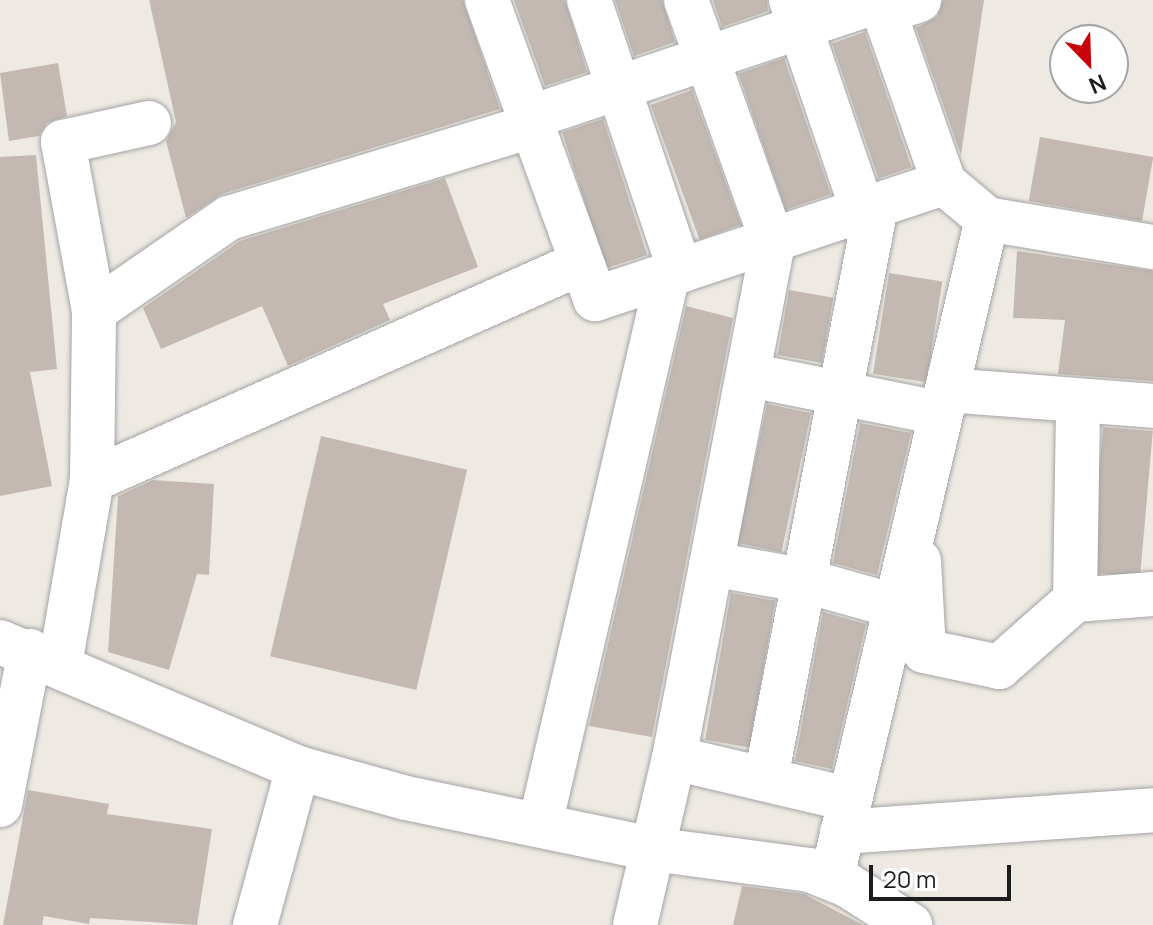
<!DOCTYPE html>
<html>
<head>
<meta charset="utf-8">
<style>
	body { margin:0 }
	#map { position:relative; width:1153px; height:925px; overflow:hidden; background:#eeeae3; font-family:Manrope,sans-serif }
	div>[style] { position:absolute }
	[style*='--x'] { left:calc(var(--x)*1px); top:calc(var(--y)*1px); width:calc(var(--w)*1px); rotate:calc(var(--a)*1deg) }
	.building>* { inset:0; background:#c3b9b2; transform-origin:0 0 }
	.roads { filter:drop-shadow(0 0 2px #a4a4a4) drop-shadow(0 0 2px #a4a4a4) }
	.minor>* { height:44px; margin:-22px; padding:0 22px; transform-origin:22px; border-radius:22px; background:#fff }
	span { translate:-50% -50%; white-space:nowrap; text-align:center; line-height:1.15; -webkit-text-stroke:7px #fff; paint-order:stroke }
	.north { position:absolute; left:1049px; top:24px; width:80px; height:80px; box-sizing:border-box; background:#fff; border:2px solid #a5a5a5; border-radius:50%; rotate:157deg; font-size:22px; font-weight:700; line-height:32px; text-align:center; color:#1d1d1d }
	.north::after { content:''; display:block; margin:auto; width:28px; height:36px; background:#c8020a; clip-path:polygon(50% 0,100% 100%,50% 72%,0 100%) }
	.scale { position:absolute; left:869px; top:865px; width:142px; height:36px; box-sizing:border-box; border:4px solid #1d1d1d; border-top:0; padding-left:10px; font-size:24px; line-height:28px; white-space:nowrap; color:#1d1d1d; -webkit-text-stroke:6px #fff; paint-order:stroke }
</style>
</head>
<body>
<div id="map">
	<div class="building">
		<i style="clip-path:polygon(149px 0,463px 0,500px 109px,222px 194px,186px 218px,166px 141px,176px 122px)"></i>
		<i style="clip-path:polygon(514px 0,565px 0,587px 72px,545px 86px)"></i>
		<i style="clip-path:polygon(615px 0,662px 0,675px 42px,634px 56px)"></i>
		<i style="clip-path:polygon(713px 0,767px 0,768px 11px,722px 27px)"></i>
		<i style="clip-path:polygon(943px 0,984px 0,961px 155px,916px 28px,937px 17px)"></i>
		<i style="left:865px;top:32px;width:143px;height:35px;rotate:71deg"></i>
		<i style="left:784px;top:58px;width:144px;height:48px;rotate:71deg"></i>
		<i style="clip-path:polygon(58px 63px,67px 116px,47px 123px,39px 136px,9px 141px,0 73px)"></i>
		<i style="left:692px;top:90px;width:143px;height:44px;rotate:70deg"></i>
		<i style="left:603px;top:119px;width:143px;height:43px;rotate:72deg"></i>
		<i style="left:1040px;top:137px;width:115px;height:65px;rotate:10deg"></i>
		<i style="clip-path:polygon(36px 155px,57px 369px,30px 372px,52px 486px,0 496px,0 157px)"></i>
		<i style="clip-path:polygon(445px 178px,478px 267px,383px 304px,390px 320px,288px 366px,262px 306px,161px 349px,143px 308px,240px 241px)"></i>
		<i style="clip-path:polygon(1017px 251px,1153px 271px,1153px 381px,1058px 374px,1065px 320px,1013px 318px)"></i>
		<i style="left:889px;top:273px;width:54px;height:102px;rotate:9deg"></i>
		<i style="left:789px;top:290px;width:45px;height:66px;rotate:10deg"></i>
		<i style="clip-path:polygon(686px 306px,733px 318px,652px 737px,589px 726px)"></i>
		<i style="left:767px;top:404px;width:45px;height:142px;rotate:12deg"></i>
		<i style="clip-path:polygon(860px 423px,911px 433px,877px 575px,833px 563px)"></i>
		<i style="left:1103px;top:427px;width:50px;height:146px;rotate:5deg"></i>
		<i style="left:321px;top:436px;width:150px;height:226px;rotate:13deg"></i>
		<i style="clip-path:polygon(153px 480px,214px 484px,209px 575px,197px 574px,169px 670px,108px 652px,118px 496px)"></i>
		<i style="left:731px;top:593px;width:45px;height:149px;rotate:10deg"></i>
		<i style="clip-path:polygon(823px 612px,866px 624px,832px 769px,795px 761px)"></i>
		<i style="clip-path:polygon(28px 790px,109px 804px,107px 814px,212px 829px,197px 925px,90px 918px,89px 924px,44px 916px,42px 925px,3px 925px)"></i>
		<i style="clip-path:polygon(742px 886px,804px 894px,863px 925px,733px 925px)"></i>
	</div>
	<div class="roads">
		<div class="minor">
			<i style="--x:487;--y:0;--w:318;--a:70.1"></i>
			<i style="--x:595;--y:299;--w:368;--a:-18.4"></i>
			<i style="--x:944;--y:183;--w:56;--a:39.9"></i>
			<i style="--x:987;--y:219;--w:168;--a:9.6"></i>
			<i style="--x:589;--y:0;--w:286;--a:71.4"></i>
			<i style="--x:791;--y:0;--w:224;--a:71.2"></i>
			<i style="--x:880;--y:0;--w:194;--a:70.7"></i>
			<i style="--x:885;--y:12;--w:36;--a:-19"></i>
			<i style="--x:528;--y:118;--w:371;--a:-18.5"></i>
			<i style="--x:94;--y:311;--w:172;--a:-100.4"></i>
			<i style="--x:63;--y:142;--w:88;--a:-12.5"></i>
			<i style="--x:749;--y:375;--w:195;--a:11.3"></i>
			<i style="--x:947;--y:390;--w:207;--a:4.4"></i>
			<i style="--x:92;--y:480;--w:535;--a:-23.93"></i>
			<i style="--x:919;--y:561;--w:90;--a:86.8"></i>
			<i style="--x:924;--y:651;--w:77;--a:12"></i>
			<i style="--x:999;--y:667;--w:101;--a:-41.4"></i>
			<i style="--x:1075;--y:600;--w:78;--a:-4.4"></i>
			<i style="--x:711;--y:564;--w:92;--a:10"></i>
			<i style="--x:802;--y:580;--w:97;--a:15.6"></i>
			<i style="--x:1075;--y:600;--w:198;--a:-89.1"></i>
			<i style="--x:0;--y:642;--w:324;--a:22.9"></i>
			<i style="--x:298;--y:768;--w:112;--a:15.5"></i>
			<i style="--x:406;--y:798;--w:251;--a:11.7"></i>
			<i style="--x:652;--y:849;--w:159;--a:7.6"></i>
			<i style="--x:810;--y:870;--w:40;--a:22"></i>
			<i style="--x:847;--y:885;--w:75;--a:32.4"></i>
			<i style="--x:60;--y:665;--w:188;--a:-80.2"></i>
			<i style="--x:92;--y:480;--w:169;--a:-89.3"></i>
			<i style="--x:94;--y:311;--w:164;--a:-34.6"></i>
			<i style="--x:229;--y:218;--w:316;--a:-16.9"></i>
			<i style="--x:674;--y:758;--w:179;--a:13.3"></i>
			<i style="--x:766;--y:778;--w:581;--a:-79.1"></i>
			<i style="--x:0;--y:805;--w:157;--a:-79"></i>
			<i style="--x:540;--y:825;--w:566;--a:-76.92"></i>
			<i style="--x:842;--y:832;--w:312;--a:-4"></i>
			<i style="--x:832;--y:877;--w:676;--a:-76.74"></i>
			<i style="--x:255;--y:925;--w:163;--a:-74.7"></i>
			<i style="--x:635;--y:925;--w:171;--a:-76.9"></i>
			<i style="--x:674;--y:758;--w:524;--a:-79.12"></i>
			<i style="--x:773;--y:243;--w:258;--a:-109.7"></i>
		</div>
	</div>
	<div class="north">N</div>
	<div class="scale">20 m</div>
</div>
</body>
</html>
